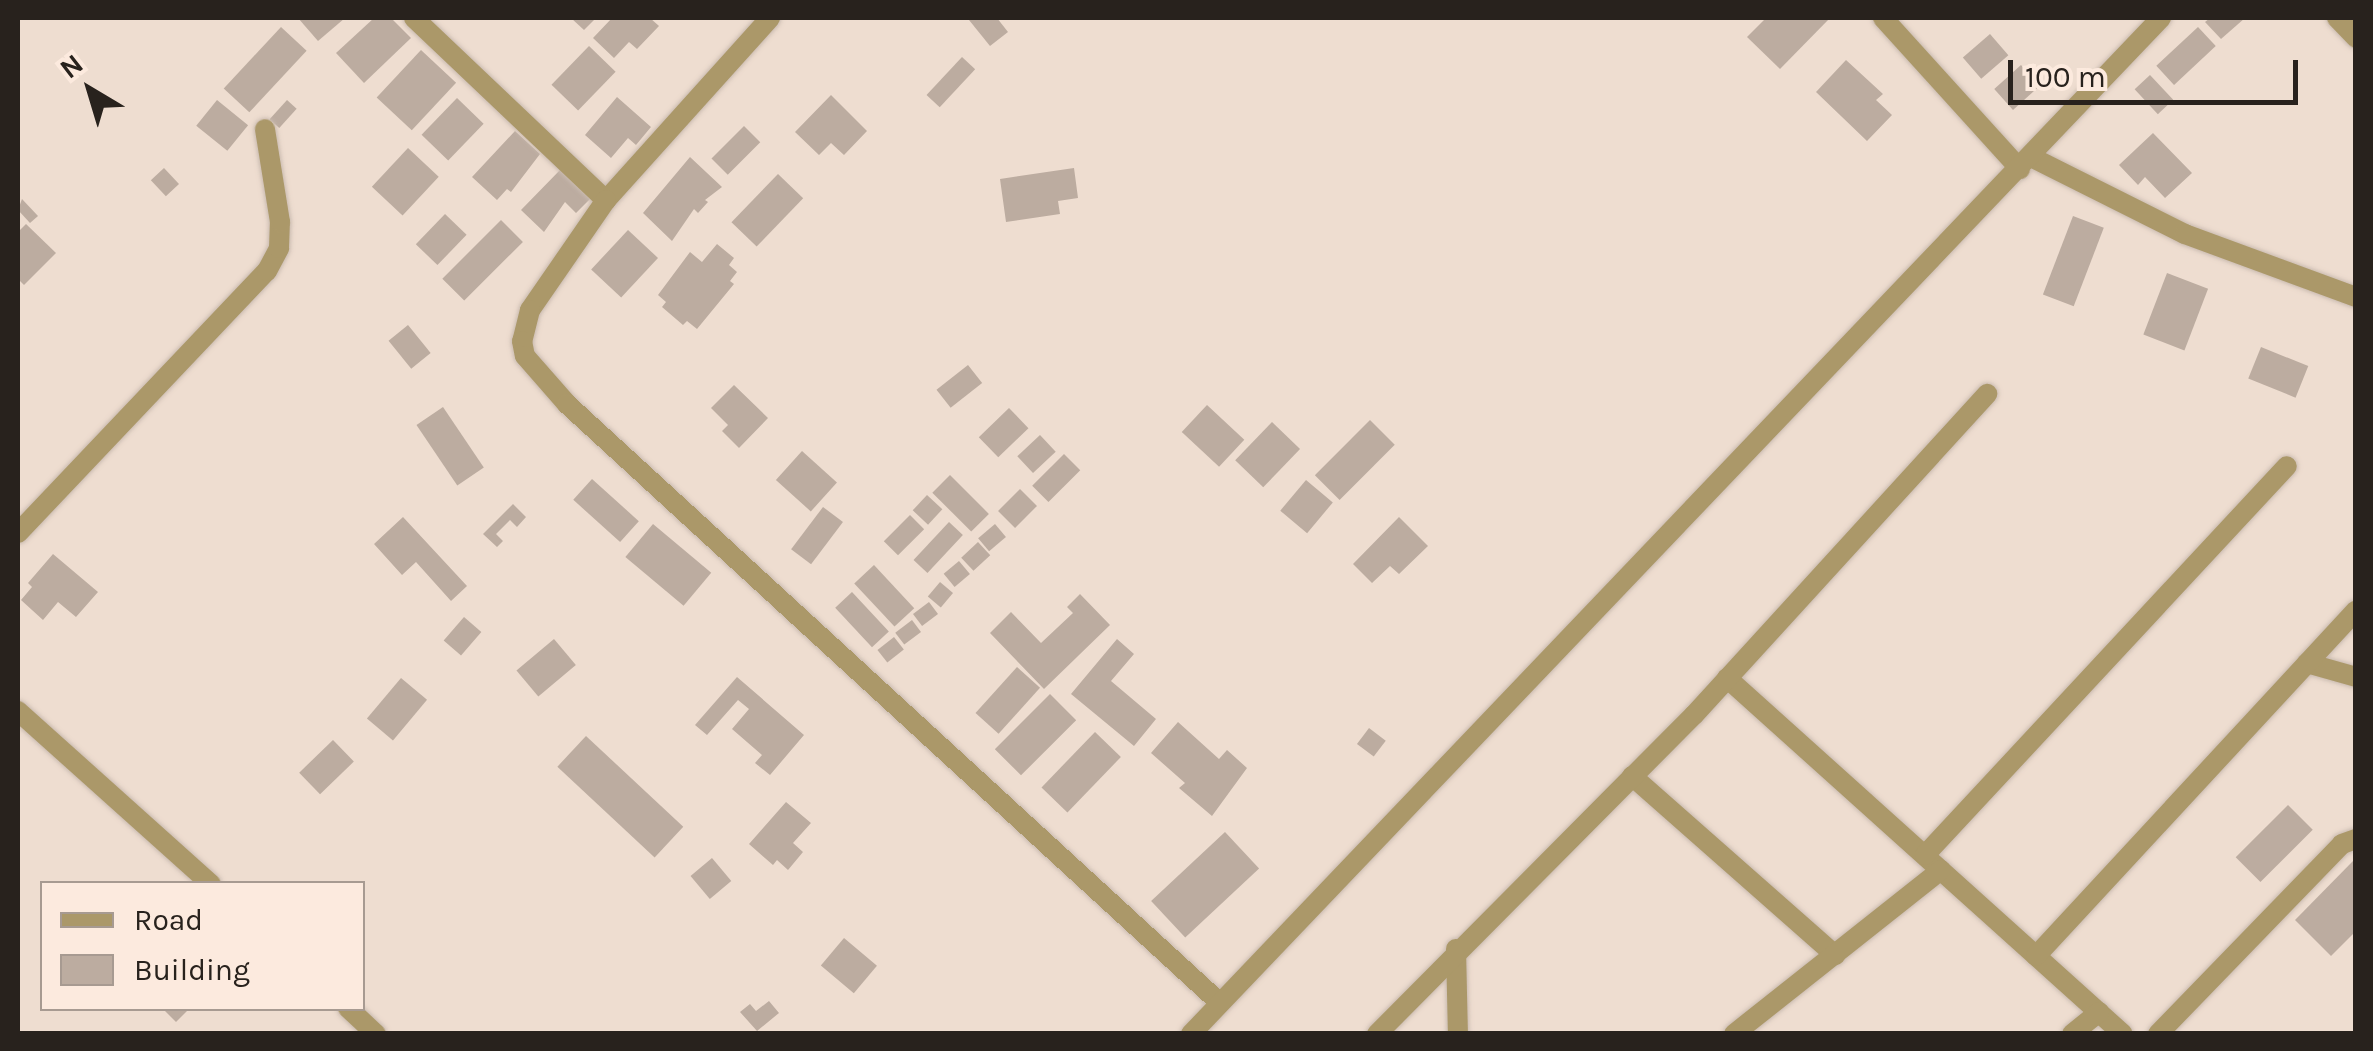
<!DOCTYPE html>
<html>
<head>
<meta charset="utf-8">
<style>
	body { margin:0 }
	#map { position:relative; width:2373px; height:1051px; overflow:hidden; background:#eeddd0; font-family:Karla,sans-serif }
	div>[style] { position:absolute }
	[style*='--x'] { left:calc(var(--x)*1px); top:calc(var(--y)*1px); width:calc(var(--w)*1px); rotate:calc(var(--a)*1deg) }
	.building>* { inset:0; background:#bcaca0; transform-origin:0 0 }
	.roads { filter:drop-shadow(0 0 2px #cabbb0) drop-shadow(0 0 2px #cabbb0) }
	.minor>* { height:20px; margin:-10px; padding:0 10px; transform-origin:10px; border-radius:10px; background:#ab9869 }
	span { translate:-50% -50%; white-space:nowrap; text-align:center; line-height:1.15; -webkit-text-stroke:9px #fceade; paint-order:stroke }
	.frame { position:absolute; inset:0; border:20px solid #28221d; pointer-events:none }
	.legend { position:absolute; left:40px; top:881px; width:325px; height:130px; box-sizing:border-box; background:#fceade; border:2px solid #a79a91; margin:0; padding:12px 18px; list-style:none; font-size:30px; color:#28221d }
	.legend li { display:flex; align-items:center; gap:20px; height:50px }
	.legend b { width:50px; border:2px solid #a79a91 }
	.north { position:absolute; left:40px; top:40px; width:100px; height:100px; -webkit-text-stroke:8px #fceade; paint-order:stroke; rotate:322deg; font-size:28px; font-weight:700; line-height:40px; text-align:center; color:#28221d }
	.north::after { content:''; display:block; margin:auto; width:35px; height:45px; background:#28221d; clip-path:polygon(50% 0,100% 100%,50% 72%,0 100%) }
	.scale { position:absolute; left:2008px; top:60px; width:290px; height:45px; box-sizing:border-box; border:5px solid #28221d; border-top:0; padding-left:12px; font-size:30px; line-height:35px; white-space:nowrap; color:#28221d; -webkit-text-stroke:8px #fceade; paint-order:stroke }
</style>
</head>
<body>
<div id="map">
	<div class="building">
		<i style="clip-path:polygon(298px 18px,345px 18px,318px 41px)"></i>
		<i style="clip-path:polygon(374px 18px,391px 18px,411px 38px,364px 83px,336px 53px)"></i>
		<i style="clip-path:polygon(571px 18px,596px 18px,584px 30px)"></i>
		<i style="clip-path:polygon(612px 18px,650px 18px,659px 26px,637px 49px,629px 42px,614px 58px,593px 38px)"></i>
		<i style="clip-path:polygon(972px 18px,997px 18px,1008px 32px,990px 46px,969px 20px)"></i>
		<i style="clip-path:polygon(1766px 18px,1830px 18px,1780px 69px,1747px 37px)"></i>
		<i style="clip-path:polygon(2210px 18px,2245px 18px,2221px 39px,2205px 22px)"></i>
		<i style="left:281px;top:27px;width:35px;height:84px;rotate:43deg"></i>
		<i style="left:2198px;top:27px;width:26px;height:57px;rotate:47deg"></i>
		<i style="left:1990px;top:34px;width:28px;height:36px;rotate:49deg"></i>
		<i style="left:589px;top:46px;width:37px;height:54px;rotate:44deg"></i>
		<i style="left:421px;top:50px;width:48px;height:65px;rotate:43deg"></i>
		<i style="left:962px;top:57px;width:18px;height:52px;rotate:43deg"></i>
		<i style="clip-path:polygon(1846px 60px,1883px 94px,1876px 100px,1892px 115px,1867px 141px,1816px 92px)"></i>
		<i style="left:2021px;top:65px;width:28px;height:36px;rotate:48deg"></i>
		<i style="left:2150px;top:75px;width:34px;height:21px;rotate:47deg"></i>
		<i style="clip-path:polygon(831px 95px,867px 131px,844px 155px,831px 143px,819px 155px,795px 132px)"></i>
		<i style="clip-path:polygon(617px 97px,651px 127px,636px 145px,628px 138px,611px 158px,585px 135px)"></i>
		<i style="left:457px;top:98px;width:37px;height:51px;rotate:44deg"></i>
		<i style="left:217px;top:100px;width:40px;height:33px;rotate:39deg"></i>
		<i style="left:287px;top:100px;width:13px;height:26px;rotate:42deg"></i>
		<i style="left:744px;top:126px;width:23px;height:46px;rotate:45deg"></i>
		<i style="clip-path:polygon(515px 131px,540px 154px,511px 192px,507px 189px,497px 200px,472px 177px)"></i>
		<i style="clip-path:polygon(2153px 133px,2192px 173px,2165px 198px,2145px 177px,2138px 185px,2119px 165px)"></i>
		<i style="left:408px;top:148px;width:42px;height:53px;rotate:43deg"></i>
		<i style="clip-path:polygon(690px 157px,722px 187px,705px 200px,708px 202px,698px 213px,694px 209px,672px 241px,643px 213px)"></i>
		<i style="left:164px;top:168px;width:22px;height:18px;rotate:47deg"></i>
		<i style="clip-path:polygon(1074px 168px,1078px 198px,1058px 201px,1060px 214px,1006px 222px,1000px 179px)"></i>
		<i style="clip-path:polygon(560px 170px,590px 199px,576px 213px,565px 202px,544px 232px,521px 210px)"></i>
		<i style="left:778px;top:174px;width:35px;height:67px;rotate:44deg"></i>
		<i style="clip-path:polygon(22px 199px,38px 216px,30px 223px,18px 210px)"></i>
		<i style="left:445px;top:214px;width:30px;height:42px;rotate:44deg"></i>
		<i style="left:2073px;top:216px;width:33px;height:84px;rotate:21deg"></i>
		<i style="left:501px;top:220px;width:31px;height:83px;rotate:45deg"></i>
		<i style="clip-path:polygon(26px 224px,56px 253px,24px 285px,18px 279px,18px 232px)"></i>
		<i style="left:628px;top:230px;width:41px;height:54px;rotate:43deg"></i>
		<i style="clip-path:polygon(717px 244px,734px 258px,729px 265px,737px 272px,730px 281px,734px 284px,697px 329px,687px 321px,683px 325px,662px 307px,666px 302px,658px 295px,690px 252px,702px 262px)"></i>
		<i style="left:2167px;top:273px;width:44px;height:66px;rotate:21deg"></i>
		<i style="left:408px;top:325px;width:36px;height:25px;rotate:51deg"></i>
		<i style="left:2261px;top:347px;width:51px;height:34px;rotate:22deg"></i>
		<i style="left:968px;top:365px;width:23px;height:40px;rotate:52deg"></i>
		<i style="clip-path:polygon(734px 385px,768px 418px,739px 448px,722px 431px,728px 425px,711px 408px)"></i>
		<i style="left:1207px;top:405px;width:51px;height:37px;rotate:43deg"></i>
		<i style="left:443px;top:407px;width:73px;height:32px;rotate:56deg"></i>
		<i style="left:1009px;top:408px;width:28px;height:42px;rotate:46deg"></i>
		<i style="left:1370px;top:420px;width:35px;height:78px;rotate:45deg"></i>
		<i style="left:1272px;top:422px;width:39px;height:53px;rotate:44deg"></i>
		<i style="left:1040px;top:435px;width:23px;height:31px;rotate:47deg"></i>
		<i style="left:802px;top:451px;width:47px;height:39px;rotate:42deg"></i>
		<i style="left:1064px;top:454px;width:23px;height:45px;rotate:45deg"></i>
		<i style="left:950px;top:475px;width:55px;height:25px;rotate:45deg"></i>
		<i style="left:592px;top:479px;width:63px;height:28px;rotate:42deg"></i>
		<i style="left:1306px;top:480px;width:35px;height:40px;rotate:40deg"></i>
		<i style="left:1020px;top:489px;width:24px;height:31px;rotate:45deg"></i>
		<i style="left:927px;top:495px;width:21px;height:21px;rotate:43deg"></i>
		<i style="clip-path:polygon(513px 504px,526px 517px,517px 527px,510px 520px,496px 534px,503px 541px,497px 547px,483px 534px)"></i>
		<i style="left:823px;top:507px;width:25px;height:53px;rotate:37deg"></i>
		<i style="left:910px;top:515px;width:20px;height:37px;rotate:45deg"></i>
		<i style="clip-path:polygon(403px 517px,467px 586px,451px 601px,416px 562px,402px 575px,374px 544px)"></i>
		<i style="clip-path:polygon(1399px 517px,1428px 546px,1399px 574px,1390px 566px,1372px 583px,1353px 564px)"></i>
		<i style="left:949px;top:522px;width:19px;height:52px;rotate:43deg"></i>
		<i style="left:653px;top:524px;width:76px;height:43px;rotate:40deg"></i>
		<i style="left:995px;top:524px;width:17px;height:22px;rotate:50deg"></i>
		<i style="left:978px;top:542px;width:18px;height:23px;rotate:47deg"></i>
		<i style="clip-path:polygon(53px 554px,98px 592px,76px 617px,58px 602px,43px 620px,21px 600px,32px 587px,28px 583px)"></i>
		<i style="left:959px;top:561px;width:17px;height:20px;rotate:50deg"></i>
		<i style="left:874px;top:565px;width:59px;height:27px;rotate:47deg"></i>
		<i style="left:940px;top:582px;width:17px;height:19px;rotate:40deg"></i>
		<i style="left:852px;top:592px;width:54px;height:23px;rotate:47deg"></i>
		<i style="clip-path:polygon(1080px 594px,1110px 625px,1044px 689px,990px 633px,1011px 612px,1041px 643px,1073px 613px,1067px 607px)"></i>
		<i style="left:929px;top:602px;width:15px;height:20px;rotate:53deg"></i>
		<i style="left:464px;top:617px;width:23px;height:31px;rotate:41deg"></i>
		<i style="left:912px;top:620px;width:15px;height:21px;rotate:53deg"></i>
		<i style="left:894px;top:637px;width:16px;height:21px;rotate:52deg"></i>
		<i style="left:554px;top:639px;width:34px;height:49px;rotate:50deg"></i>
		<i style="clip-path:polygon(1117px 639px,1134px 654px,1111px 681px,1156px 719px,1134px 746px,1071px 694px)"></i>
		<i style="left:1017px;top:667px;width:31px;height:62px;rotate:42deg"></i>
		<i style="clip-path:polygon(737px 677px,804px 735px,770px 775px,755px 763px,762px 755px,732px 729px,749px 709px,738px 700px,707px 735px,695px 725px)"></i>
		<i style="left:401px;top:678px;width:34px;height:53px;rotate:40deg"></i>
		<i style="left:1050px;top:694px;width:37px;height:78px;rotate:45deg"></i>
		<i style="clip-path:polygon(1178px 722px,1219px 759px,1227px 750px,1247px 768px,1212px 816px,1179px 788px,1185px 783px,1151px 753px)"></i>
		<i style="left:1369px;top:728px;width:21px;height:20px;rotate:37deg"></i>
		<i style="left:1095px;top:732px;width:36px;height:77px;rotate:44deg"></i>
		<i style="left:586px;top:736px;width:133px;height:42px;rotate:43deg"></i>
		<i style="left:333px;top:740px;width:30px;height:47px;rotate:46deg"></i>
		<i style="clip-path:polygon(786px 802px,811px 823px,793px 843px,803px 852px,788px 870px,777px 860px,773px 865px,749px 844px)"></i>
		<i style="left:2288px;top:805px;width:35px;height:74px;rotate:45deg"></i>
		<i style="left:1225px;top:832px;width:50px;height:101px;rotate:47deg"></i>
		<i style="left:712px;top:858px;width:30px;height:28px;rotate:50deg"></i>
		<i style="clip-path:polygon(2353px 861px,2356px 931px,2331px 956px,2295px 920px)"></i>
		<i style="left:844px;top:938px;width:43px;height:36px;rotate:40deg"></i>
		<i style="clip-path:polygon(769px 1001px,779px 1013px,757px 1031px,740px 1012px,750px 1004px,756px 1011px)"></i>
		<i style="clip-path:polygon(162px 1008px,190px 1008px,176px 1022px)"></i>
	</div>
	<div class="roads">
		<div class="minor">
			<i style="--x:414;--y:18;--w:265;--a:43.5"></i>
			<i style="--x:770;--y:18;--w:245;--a:132"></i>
			<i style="--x:606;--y:200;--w:134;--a:124.6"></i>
			<i style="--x:530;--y:310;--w:32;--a:104"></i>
			<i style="--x:522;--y:341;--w:15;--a:79"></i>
			<i style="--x:525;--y:356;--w:64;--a:48.8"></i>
			<i style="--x:567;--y:404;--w:885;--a:42.53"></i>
			<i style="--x:1883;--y:18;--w:204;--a:47.8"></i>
			<i style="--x:2337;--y:18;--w:28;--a:46"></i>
			<i style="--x:2031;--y:157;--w:172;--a:26.6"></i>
			<i style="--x:2185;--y:234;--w:182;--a:20.2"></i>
			<i style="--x:18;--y:533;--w:361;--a:-46.5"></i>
			<i style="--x:267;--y:271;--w:26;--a:-62"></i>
			<i style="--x:279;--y:248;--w:26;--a:-88"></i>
			<i style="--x:280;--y:222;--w:94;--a:-99.2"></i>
			<i style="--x:2307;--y:663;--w:51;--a:15.9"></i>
			<i style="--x:1727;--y:678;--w:532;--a:41.96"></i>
			<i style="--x:18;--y:711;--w:259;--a:41.9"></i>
			<i style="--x:1632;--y:776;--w:271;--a:41.4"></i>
			<i style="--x:1925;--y:855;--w:531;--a:-47.06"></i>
			<i style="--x:1456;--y:949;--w:85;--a:88.7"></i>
			<i style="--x:2036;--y:956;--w:471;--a:-47.2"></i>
			<i style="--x:348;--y:1008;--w:38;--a:43"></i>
			<i style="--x:1191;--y:1034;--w:1405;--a:-46.33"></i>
			<i style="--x:1377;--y:1034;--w:450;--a:-45.2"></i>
			<i style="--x:1694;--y:715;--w:435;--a:-47.6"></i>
			<i style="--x:1734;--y:1034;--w:264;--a:-38.4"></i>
			<i style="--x:2072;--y:1034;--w:35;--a:-39"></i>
			<i style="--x:2158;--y:1034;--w:264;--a:-45.9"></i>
			<i style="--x:2342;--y:844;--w:15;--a:-20"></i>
		</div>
	</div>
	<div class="frame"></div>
	<ul class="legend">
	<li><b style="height:12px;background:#ab9869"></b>Road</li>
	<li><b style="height:28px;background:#bcaca0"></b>Building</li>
	</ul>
	<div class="north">N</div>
	<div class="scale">100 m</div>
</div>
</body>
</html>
